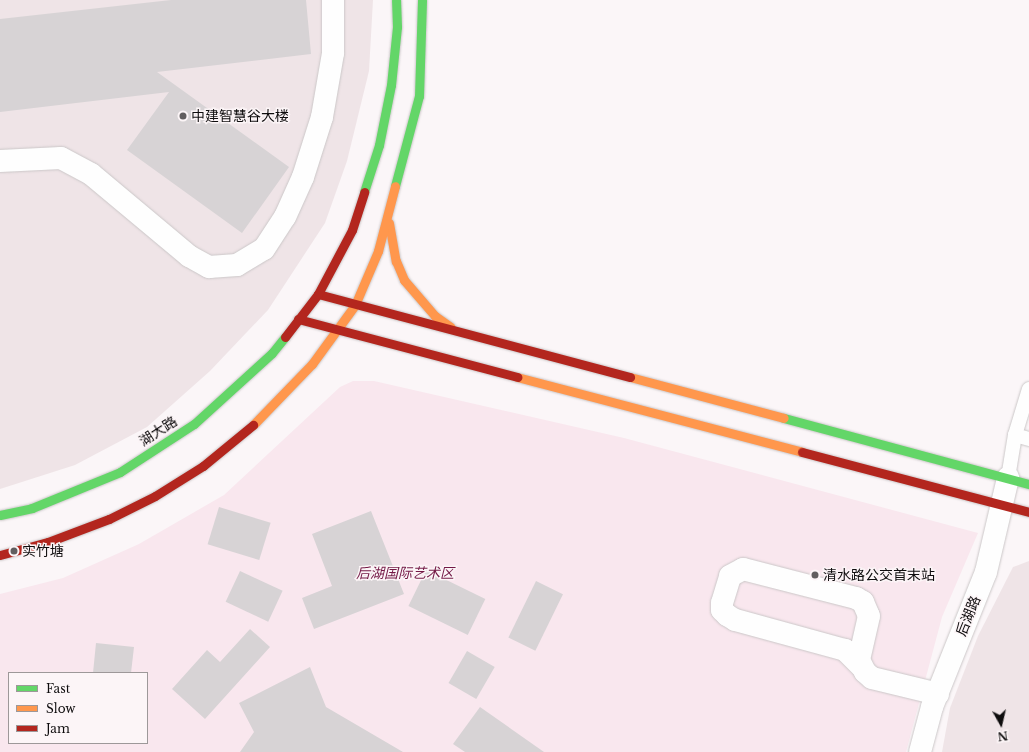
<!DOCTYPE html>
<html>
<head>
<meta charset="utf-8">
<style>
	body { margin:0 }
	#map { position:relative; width:1029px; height:752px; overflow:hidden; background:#fbf6f8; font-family:"Libre Baskerville","Noto Sans SC",serif }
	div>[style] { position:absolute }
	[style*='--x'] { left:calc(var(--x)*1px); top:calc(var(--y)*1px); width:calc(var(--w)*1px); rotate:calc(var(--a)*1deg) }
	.built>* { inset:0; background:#efe4e7 }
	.green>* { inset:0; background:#f9e7ee }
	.building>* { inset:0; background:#d7d3d5; transform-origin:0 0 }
	.roads { filter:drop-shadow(0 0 1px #cbc7c8) drop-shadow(0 0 1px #cbc7c8) }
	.lane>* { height:14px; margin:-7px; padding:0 7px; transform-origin:7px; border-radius:7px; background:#fefefe }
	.street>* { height:22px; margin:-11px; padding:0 11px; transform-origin:11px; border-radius:11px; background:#fefefe }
	.fast>* { height:9px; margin:-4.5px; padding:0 4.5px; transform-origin:4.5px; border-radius:4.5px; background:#63d668 }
	.slow>* { height:9px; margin:-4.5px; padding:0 4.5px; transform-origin:4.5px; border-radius:4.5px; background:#ff974d }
	.jam>* { height:9px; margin:-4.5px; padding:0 4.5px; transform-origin:4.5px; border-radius:4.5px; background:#b3261e }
	.dots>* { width:11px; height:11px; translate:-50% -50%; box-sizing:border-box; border:2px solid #fcf5f7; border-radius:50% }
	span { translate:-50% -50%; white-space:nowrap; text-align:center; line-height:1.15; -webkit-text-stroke:3px #fcf5f7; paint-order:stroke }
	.poi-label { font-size:14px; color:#0e0c0d }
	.left { translate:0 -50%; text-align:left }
	.street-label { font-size:14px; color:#0e0c0d }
	.park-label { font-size:14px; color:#731845; font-style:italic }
	.legend { position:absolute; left:8px; top:672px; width:140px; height:72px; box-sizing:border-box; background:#fcf5f7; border:1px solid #9d9899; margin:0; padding:5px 7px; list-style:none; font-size:12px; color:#0e0c0d }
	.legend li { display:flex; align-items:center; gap:8px; height:20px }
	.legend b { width:20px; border:1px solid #9d9899 }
	.north { position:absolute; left:981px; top:704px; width:40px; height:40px; -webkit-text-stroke:3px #fcf5f7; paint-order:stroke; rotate:172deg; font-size:11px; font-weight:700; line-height:16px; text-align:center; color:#0e0c0d }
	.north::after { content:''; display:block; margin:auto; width:14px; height:18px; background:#0e0c0d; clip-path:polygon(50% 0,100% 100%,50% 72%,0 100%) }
</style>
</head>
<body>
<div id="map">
	<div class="built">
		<i style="clip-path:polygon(0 0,373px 0,369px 71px,347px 161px,325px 223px,268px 310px,210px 371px,147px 427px,75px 465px,0 489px)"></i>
		<i style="clip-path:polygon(1029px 561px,1029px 752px,942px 752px,950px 708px,978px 636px,1013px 567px)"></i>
	</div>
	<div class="green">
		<i style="clip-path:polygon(evenodd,353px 381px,374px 381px,624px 438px,978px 533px,942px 617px,906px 752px,0 752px,0 594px,63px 578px,139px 544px,224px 495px,340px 387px,353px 381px,9px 673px,147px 673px,147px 743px,9px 743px,9px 673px)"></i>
	</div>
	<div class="building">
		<i style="clip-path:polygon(171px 0,306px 0,311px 54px,157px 72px,289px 167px,242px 233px,127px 150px,169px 92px,0 112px,0 19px)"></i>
		<i style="left:219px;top:507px;width:54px;height:39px;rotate:17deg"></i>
		<i style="clip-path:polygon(371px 511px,404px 594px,314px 629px,302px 598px,332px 586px,312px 534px)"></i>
		<i style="left:426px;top:570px;width:66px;height:40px;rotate:26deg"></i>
		<i style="left:240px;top:571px;width:47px;height:34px;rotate:25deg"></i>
		<i style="left:536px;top:581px;width:30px;height:63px;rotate:26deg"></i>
		<i style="clip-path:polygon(250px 629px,270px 647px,205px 719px,172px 689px,207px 650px,220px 662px)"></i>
		<i style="clip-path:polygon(96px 643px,134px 647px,131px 673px,93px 673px)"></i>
		<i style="left:467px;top:651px;width:32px;height:37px;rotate:30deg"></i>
		<i style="clip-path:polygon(310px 667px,326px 707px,403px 752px,240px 752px,254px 732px,239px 703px)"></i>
		<i style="clip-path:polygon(480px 707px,544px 752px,465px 752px,453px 744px)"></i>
	</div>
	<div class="roads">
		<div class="lane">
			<i style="--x:1015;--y:435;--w:15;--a:16"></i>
			<i style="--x:1008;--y:478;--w:44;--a:-80.8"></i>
			<i style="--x:1015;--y:435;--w:48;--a:-73.1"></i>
		</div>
		<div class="street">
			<i style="--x:0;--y:161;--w:61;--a:-2.8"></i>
			<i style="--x:61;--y:158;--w:34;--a:28"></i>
			<i style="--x:91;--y:174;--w:128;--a:39.9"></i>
			<i style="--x:189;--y:256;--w:23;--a:29"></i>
			<i style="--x:209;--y:267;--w:28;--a:-4"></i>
			<i style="--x:237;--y:265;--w:31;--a:-31"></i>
			<i style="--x:264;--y:249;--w:38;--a:-57"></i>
			<i style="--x:285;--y:217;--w:44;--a:-65.8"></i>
			<i style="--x:303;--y:177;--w:63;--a:-72.4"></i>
			<i style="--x:322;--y:117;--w:65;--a:-80.2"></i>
			<i style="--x:333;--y:53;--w:53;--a:-90"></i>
			<i style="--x:861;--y:666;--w:23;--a:-135"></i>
			<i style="--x:845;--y:650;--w:114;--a:-164.7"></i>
			<i style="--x:735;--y:620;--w:9;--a:-148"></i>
			<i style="--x:727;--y:615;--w:7;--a:-135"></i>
			<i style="--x:722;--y:610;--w:7;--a:-90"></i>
			<i style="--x:722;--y:603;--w:28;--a:-73"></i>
			<i style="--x:730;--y:576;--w:15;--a:-28"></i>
			<i style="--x:743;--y:569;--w:117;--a:14.4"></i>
			<i style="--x:856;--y:598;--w:8;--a:30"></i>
			<i style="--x:863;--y:602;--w:15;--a:67"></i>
			<i style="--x:869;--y:616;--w:45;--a:102.8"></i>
			<i style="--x:859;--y:660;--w:13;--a:63"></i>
			<i style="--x:865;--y:672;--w:9;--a:41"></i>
			<i style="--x:872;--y:678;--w:68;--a:13.6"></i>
			<i style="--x:920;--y:752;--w:47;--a:-75.1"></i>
			<i style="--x:932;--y:707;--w:145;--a:-68.2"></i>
			<i style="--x:986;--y:572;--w:97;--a:-76.8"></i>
		</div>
		<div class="fast">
			<i style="--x:395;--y:186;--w:93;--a:-75.1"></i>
			<i style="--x:419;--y:96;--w:96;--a:-88.2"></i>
			<i style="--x:364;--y:192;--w:49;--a:-72.3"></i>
			<i style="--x:379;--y:145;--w:61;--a:-78.7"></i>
			<i style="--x:391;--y:85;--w:58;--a:-84.1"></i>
			<i style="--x:397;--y:27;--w:27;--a:-92"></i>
			<i style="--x:784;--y:418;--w:254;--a:15.1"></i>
			<i style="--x:0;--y:515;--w:33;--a:-12"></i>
			<i style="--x:32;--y:508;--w:95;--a:-22.2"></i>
			<i style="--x:120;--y:472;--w:88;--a:-33"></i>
			<i style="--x:194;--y:424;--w:105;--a:-42.3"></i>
			<i style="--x:272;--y:353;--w:21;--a:-51"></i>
		</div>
		<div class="slow">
			<i style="--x:389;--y:223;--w:39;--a:80"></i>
			<i style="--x:396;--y:261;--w:21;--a:67"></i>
			<i style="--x:404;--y:280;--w:48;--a:49.3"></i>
			<i style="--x:435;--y:316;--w:19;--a:35"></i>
			<i style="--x:517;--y:377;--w:295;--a:14.7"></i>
			<i style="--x:630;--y:377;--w:159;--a:14.9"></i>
			<i style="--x:253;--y:425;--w:85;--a:-46"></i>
			<i style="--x:312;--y:364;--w:73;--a:-53.9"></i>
			<i style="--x:355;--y:305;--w:59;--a:-66.9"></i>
			<i style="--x:378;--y:251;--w:67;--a:-75.3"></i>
		</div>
		<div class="jam">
			<i style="--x:318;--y:294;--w:323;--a:14.9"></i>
			<i style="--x:298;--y:319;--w:227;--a:14.8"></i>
			<i style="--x:285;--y:337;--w:54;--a:-52.5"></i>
			<i style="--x:318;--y:294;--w:72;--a:-62"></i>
			<i style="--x:352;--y:230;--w:40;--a:-72"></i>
			<i style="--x:802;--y:452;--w:235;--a:14.8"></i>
			<i style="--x:0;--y:555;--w:50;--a:-15.2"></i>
			<i style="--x:48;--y:542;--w:65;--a:-20.7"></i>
			<i style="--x:109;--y:519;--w:51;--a:-26.6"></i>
			<i style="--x:155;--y:496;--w:57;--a:-32"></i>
			<i style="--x:203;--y:466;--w:65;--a:-39.4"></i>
		</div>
	</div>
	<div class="dots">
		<i style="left:183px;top:116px;background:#615e5f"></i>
		<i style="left:14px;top:551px;background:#615e5f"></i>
		<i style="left:815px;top:575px;background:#615e5f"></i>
	</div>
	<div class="poi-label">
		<span class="left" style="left:191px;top:116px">中建智慧谷大楼</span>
		<span class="left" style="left:22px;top:551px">实竹塘</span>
		<span class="left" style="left:823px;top:575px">清水路公交首末站</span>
	</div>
	<div class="street-label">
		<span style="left:158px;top:431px;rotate:-33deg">湖大路</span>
		<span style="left:968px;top:616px;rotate:-68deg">后湖路</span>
	</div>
	<div class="park-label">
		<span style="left:405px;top:573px">后湖国际艺术区</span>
	</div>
	<ul class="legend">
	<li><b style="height:5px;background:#63d668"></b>Fast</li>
	<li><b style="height:5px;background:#ff974d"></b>Slow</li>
	<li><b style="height:5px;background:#b3261e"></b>Jam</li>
	</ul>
	<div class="north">N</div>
</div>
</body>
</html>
